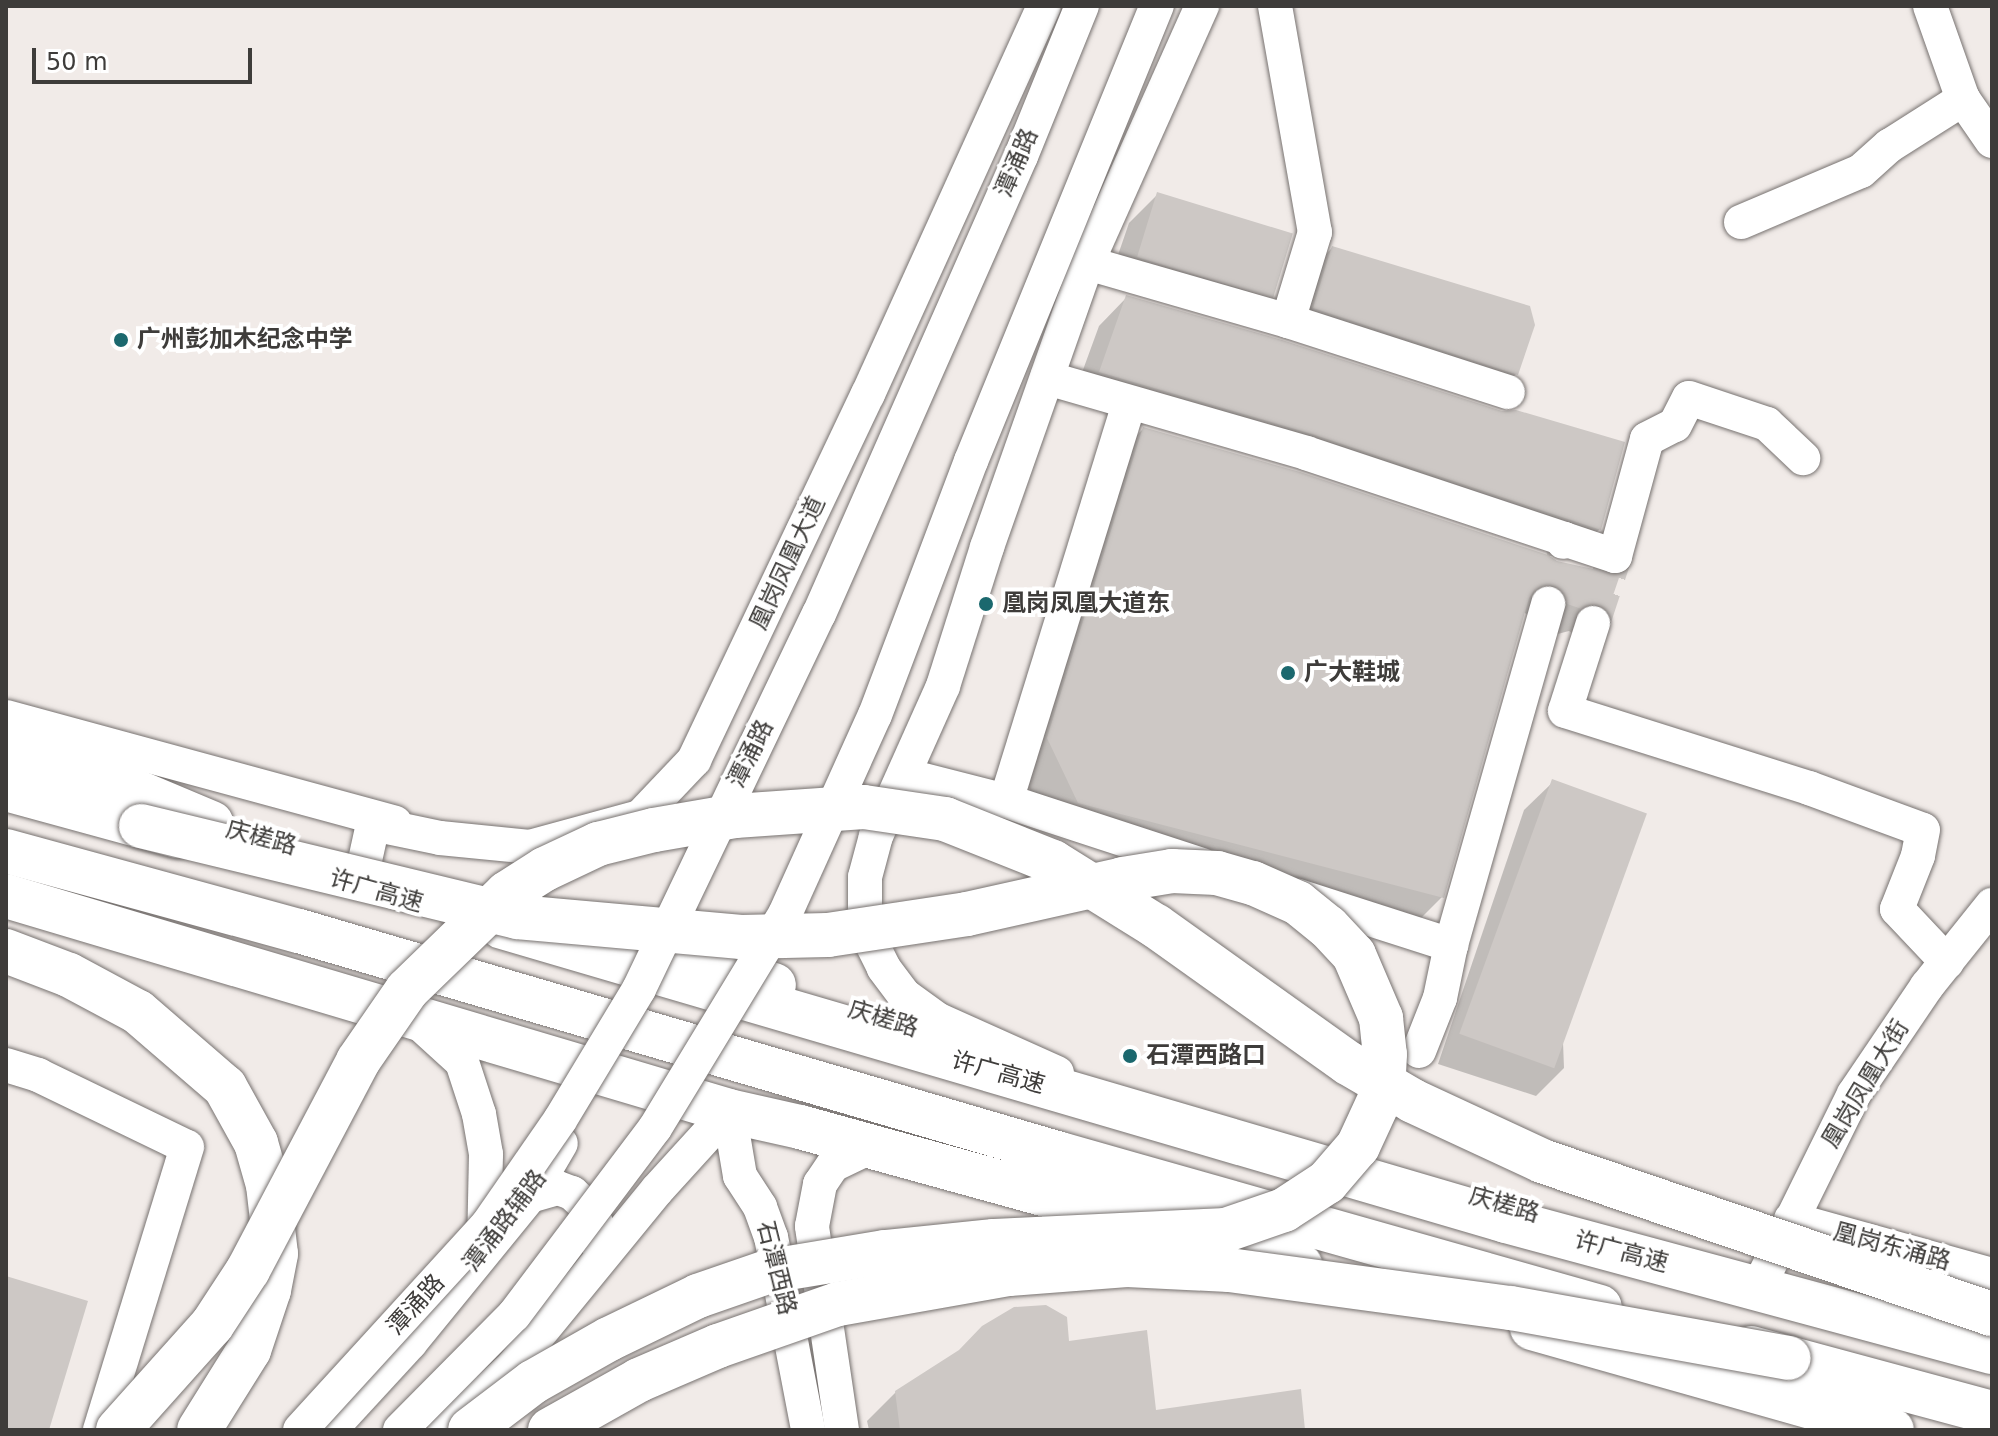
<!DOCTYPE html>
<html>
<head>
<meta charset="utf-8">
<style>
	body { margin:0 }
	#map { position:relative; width:1998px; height:1436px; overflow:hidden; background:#f1ebe8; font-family:"DejaVu Sans","Noto Sans SC",sans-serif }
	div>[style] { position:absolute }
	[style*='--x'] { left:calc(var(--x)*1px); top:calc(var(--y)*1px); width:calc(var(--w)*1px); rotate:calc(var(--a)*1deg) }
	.shadow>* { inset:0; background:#0003 }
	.building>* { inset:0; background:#cdc8c5; transform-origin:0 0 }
	.minor-tunnel>* { height:34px; margin-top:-17px; transform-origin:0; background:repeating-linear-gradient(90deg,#cdc8c5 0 34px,transparent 0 51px) }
	.roads { filter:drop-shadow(0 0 2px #777270) drop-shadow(0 0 2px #777270) }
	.minor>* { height:34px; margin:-17px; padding:0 17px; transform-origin:17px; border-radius:17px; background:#fff }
	.major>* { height:44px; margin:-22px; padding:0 22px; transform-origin:22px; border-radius:22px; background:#fff }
	.highway>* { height:44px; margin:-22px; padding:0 22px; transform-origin:22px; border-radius:22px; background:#fff }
	.bridges { filter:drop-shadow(0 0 2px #777270) drop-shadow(0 0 2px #777270) }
	.minor-bridge>* { height:34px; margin:-17px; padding:0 17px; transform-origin:17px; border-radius:17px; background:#fff }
	.highway-bridge>* { height:44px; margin:-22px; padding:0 22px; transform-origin:22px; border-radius:22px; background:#fff }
	.dots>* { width:22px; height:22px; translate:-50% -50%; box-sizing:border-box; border:4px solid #fff; border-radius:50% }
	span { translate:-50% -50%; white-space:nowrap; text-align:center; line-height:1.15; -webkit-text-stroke:8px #fff; paint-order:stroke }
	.street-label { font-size:24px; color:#3e3c3a }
	.poi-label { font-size:24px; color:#3e3c3a; font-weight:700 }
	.left { translate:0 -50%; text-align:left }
	.frame { position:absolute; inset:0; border:8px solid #3e3c3a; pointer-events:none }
	.scale { position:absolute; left:32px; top:48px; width:220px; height:36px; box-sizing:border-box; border:4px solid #3e3c3a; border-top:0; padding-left:10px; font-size:24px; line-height:28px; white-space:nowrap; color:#3e3c3a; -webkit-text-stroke:6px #fff; paint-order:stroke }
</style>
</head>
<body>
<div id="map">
	<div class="shadow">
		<i style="clip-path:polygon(1157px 195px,1273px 295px,1245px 323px,1108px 284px,1129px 223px)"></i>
		<i style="clip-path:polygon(1332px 248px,1516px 374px,1488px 402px,1286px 336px,1304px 276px)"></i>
		<i style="clip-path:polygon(1127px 297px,1502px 413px,1600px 529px,1571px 557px,1284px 461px,1072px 400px,1099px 326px)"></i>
		<i style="clip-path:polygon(1143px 429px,1557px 563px,1617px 577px,1606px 609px,1579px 637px,1569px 631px,1550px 636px,1523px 611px,1442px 897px,1414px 925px,1050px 831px,1019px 767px,1115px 457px)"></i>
		<i style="clip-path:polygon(1553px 782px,1564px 1068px,1536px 1096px,1438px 1064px,1524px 810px)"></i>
		<i style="clip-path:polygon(1067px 1344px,1154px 1412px,1303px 1430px,869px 1430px,867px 1421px,896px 1392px)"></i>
	</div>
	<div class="building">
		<i style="left:1157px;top:192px;width:142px;height:68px;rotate:17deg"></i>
		<i style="clip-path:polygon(1332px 246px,1530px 306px,1535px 325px,1518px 375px,1313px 308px)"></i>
		<i style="clip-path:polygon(1126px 295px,1282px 340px,1502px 411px,1516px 410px,1625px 442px,1601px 530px,1312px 434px,1099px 372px)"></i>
		<i style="clip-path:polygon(1143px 427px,1300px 472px,1548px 555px,1557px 561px,1620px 575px,1608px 610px,1598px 604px,1579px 608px,1567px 604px,1563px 591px,1553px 585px,1535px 589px,1529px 598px,1444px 898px,1078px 803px,1047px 738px)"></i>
		<i style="left:1552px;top:779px;width:101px;height:271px;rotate:20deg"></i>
		<i style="clip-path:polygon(6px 1276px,88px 1301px,49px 1430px,6px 1430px)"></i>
		<i style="clip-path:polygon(1046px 1305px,1067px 1317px,1069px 1341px,1147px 1330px,1156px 1410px,1301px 1389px,1305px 1430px,900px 1430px,895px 1391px,959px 1350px,982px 1326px,1014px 1307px)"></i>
	</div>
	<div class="minor-tunnel">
		<i style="--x:1548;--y:604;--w:52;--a:-71.9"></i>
		<i style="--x:1564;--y:555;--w:13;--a:-94"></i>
		<i style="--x:1593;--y:623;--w:71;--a:-71.8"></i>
	</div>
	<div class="roads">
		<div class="minor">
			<i style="--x:1275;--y:6;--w:230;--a:80"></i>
			<i style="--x:1315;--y:232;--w:93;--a:106.9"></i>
			<i style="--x:1930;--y:6;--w:99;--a:70.5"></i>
			<i style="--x:1963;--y:99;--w:51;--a:55.4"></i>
			<i style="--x:1741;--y:222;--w:130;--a:-23"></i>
			<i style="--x:1861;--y:171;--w:38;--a:-42"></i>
			<i style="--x:1889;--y:146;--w:88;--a:-32.4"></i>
			<i style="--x:1087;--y:263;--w:209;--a:16.1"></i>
			<i style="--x:1288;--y:321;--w:231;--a:17.9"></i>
			<i style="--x:1047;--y:378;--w:270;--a:16.1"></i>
			<i style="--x:1306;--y:453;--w:272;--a:18.4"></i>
			<i style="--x:1564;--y:539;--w:3;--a:108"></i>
			<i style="--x:1564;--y:539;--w:54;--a:18.4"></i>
			<i style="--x:1615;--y:556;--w:121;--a:-74.7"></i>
			<i style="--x:1647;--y:439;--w:31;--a:-27"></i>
			<i style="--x:1675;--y:425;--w:30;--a:-63"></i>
			<i style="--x:1689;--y:398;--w:82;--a:18.4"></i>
			<i style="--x:1767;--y:424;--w:50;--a:43.4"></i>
			<i style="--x:1593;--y:623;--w:92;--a:107.7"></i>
			<i style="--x:1565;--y:711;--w:256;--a:17.5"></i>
			<i style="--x:1809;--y:788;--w:121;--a:20.2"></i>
			<i style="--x:1923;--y:830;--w:26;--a:101"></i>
			<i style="--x:1918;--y:856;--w:57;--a:111.6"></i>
			<i style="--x:1897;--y:909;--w:73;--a:46.7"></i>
			<i style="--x:6;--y:717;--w:403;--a:15.2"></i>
			<i style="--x:904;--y:775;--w:105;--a:14.3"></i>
			<i style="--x:1006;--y:801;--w:206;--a:18.1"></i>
			<i style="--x:1006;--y:801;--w:417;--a:-72.8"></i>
			<i style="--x:364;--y:865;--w:42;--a:-77.6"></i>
			<i style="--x:373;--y:824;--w:68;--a:11.8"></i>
			<i style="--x:440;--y:838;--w:90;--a:5.7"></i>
			<i style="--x:530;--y:847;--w:114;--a:-15.3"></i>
			<i style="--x:640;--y:817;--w:79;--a:-46.5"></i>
			<i style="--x:694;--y:760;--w:405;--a:-64.6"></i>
			<i style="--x:868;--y:394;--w:426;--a:-65.6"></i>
			<i style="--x:1298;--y:896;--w:161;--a:17.8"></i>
			<i style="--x:418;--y:1022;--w:59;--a:42.3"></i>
			<i style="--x:462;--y:1062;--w:55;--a:71.9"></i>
			<i style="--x:479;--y:1114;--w:41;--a:80.1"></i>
			<i style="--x:486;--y:1154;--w:92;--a:91.2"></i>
			<i style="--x:1419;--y:1051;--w:57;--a:-68.4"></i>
			<i style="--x:1440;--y:998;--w:54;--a:-78.3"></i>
			<i style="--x:1451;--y:945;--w:355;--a:-74.1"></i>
			<i style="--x:6;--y:1065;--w:34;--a:17"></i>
			<i style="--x:38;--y:1075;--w:165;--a:25.8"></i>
			<i style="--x:187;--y:1147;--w:296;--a:107.1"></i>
			<i style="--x:1057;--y:1073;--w:132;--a:-155.8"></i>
			<i style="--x:937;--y:1019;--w:41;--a:-144"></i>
			<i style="--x:904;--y:995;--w:34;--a:-127"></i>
			<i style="--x:884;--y:968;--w:42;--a:-116.6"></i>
			<i style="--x:865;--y:930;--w:53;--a:-90"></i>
			<i style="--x:865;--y:877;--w:42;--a:-75"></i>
			<i style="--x:876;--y:836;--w:164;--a:-65.9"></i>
			<i style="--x:943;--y:686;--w:146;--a:-72.4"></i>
			<i style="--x:987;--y:547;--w:301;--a:-70.6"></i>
			<i style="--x:1087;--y:263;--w:282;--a:-65.9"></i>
			<i style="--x:729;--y:1111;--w:66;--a:80.4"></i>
			<i style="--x:740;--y:1176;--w:37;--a:57"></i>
			<i style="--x:760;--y:1207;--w:32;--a:70"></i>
			<i style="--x:771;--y:1237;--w:197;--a:79.1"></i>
			<i style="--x:530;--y:1196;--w:29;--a:-16"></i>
			<i style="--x:558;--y:1188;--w:15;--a:20"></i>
			<i style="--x:572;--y:1193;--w:19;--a:43"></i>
			<i style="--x:586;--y:1206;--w:20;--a:60"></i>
			<i style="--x:596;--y:1223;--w:18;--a:93"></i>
			<i style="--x:1791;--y:1219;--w:209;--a:15.6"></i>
			<i style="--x:1763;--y:1278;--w:205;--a:-63.7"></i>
			<i style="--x:1854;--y:1094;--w:130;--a:-55.9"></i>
			<i style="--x:1927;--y:986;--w:104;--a:-51.3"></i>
			<i style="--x:330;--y:1430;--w:118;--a:-47.4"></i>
			<i style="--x:410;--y:1343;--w:190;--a:-50.8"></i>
			<i style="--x:530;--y:1196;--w:61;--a:-59.7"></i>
			<i style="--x:444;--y:1430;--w:94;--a:-42.8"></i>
			<i style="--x:513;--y:1366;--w:227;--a:-50.7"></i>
			<i style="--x:657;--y:1190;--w:107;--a:-47.7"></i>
			<i style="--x:842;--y:1430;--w:206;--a:-98.4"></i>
			<i style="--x:812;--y:1226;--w:43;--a:-79.2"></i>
			<i style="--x:820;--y:1184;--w:23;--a:-56"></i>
			<i style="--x:833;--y:1165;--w:41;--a:-25.9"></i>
		</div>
		<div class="major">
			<i style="--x:6;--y:896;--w:754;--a:16.56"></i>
			<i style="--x:729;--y:1111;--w:73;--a:12.7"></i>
			<i style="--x:800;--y:1127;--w:519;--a:15.43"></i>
			<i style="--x:617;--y:937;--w:164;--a:17"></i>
			<i style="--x:1532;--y:1328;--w:374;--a:15.8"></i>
		</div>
		<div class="highway">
			<i style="--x:6;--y:749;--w:95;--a:15.9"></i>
			<i style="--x:97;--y:775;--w:124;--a:22.8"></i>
			<i style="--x:6;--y:789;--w:178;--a:15.3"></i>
			<i style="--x:6;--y:851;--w:304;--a:15.3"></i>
			<i style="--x:299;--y:931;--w:793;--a:16.33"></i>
			<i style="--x:1060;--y:1154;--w:561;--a:15.82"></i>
			<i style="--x:502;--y:927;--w:1046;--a:16.32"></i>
			<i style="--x:1506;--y:1221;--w:503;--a:15.09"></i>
			<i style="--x:6;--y:951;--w:67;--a:20.9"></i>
			<i style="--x:69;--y:975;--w:78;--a:28.2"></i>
			<i style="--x:138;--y:1012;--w:115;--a:40.8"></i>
			<i style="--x:225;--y:1087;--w:64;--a:61"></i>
			<i style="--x:256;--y:1143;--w:44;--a:74.1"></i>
			<i style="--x:268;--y:1185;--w:69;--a:83.4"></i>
			<i style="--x:276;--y:1254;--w:37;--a:101"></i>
			<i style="--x:269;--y:1290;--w:63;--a:108.4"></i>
			<i style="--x:249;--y:1350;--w:94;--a:122"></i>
			<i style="--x:1751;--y:1348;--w:250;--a:15.1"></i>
		</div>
	</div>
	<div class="bridges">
		<div class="minor-bridge">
			<i style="--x:300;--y:1430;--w:279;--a:-47.6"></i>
			<i style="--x:488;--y:1224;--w:126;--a:-55.3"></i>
			<i style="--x:560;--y:1120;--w:153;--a:-58.9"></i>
			<i style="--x:639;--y:989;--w:416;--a:-64.4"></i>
			<i style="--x:819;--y:614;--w:501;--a:-66.2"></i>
			<i style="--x:1021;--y:156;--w:162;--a:-67.9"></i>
			<i style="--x:400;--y:1430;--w:162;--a:-45.3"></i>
			<i style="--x:514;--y:1315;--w:234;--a:-53"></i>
			<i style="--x:655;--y:1128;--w:250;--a:-58.7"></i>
			<i style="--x:785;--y:914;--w:218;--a:-65.7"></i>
			<i style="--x:875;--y:715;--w:272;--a:-69.3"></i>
			<i style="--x:971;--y:461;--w:492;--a:-67.8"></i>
		</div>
		<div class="highway-bridge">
			<i style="--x:141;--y:826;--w:387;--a:13.6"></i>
			<i style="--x:517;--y:917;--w:225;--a:5.1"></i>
			<i style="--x:741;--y:937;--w:87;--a:-1.3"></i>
			<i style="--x:828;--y:935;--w:141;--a:-8.6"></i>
			<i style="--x:967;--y:914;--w:160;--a:-12.6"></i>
			<i style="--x:1123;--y:879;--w:50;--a:-9.3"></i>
			<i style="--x:1172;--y:871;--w:45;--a:2.5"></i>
			<i style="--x:1217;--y:873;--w:37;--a:16"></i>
			<i style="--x:1253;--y:883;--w:49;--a:24"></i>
			<i style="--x:1298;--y:903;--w:38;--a:39"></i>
			<i style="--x:1328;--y:927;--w:38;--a:47"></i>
			<i style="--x:1354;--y:955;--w:69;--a:66.8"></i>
			<i style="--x:1381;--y:1018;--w:36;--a:84"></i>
			<i style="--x:1385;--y:1054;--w:38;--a:93"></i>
			<i style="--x:1383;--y:1092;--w:60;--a:114.8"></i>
			<i style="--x:1358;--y:1146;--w:48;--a:130.7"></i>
			<i style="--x:1327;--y:1182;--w:51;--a:146.9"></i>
			<i style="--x:1284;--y:1210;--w:61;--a:161"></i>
			<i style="--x:1226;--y:1230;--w:232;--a:177.3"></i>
			<i style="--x:994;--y:1241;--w:110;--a:174.2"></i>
			<i style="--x:885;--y:1252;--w:117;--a:170.6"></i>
			<i style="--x:770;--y:1271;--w:76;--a:160.9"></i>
			<i style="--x:698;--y:1296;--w:99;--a:154.2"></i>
			<i style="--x:609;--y:1339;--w:87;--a:150.5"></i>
			<i style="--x:533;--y:1382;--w:79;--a:142.7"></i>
			<i style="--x:118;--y:1430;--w:141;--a:-48.2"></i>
			<i style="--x:212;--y:1325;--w:66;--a:-56.8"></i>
			<i style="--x:248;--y:1270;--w:236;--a:-62.2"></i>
			<i style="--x:358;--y:1061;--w:86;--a:-55.4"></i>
			<i style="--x:407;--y:990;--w:139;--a:-44.1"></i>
			<i style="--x:507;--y:893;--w:45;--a:-32.3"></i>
			<i style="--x:545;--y:869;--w:59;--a:-25.3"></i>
			<i style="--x:598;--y:844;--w:58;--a:-14"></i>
			<i style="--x:654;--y:830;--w:82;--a:-9.8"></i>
			<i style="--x:735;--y:816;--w:129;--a:-4"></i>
			<i style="--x:864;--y:807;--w:82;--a:8.4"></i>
			<i style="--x:945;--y:819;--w:116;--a:21.7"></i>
			<i style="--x:1053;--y:862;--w:121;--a:31.9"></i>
			<i style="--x:1156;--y:926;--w:236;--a:35.5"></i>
			<i style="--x:1348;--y:1063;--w:75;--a:30.3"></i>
			<i style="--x:1413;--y:1101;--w:142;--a:24.9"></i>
			<i style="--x:1542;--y:1161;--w:475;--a:18.8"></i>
			<i style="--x:550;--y:1430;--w:102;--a:-29.3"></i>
			<i style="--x:639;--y:1380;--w:86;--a:-23.3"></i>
			<i style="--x:718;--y:1346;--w:127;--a:-19.3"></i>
			<i style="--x:838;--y:1304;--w:174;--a:-10"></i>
			<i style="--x:1009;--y:1274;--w:118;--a:-4.4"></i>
			<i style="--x:1127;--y:1265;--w:102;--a:2.8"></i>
			<i style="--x:1229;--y:1270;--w:285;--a:7.7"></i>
			<i style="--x:1511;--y:1308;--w:282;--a:10.2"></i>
		</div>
	</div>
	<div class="dots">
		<i style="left:121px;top:340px;background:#1b686e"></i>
		<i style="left:986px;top:604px;background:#1b686e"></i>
		<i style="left:1288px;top:673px;background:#1b686e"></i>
		<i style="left:1130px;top:1056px;background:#1b686e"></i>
	</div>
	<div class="street-label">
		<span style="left:1017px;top:163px;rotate:-67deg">潭涌路</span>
		<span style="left:788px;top:563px;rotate:-65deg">凰岗凤凰大道</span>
		<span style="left:751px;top:754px;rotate:-64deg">潭涌路</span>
		<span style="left:261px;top:838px;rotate:15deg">庆槎路</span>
		<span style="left:376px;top:891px;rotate:16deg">许广高速</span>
		<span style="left:883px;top:1019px;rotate:17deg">庆槎路</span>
		<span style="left:998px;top:1073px;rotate:16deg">许广高速</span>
		<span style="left:1866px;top:1084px;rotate:-59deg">凰岗凤凰大街</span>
		<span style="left:1504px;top:1205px;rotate:16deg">庆槎路</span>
		<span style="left:505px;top:1221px;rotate:-53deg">潭涌路辅路</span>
		<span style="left:1892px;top:1247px;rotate:15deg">凰岗东涌路</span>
		<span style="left:1621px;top:1252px;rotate:15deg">许广高速</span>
		<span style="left:776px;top:1268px;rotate:76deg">石潭西路</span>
		<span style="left:416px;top:1305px;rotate:-48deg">潭涌路</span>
	</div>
	<div class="poi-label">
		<span class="left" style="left:137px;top:340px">广州彭加木纪念中学</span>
		<span class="left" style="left:1002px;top:604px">凰岗凤凰大道东</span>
		<span class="left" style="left:1304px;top:673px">广大鞋城</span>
		<span class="left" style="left:1146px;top:1056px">石潭西路口</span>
	</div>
	<div class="frame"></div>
	<div class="scale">50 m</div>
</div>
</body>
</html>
